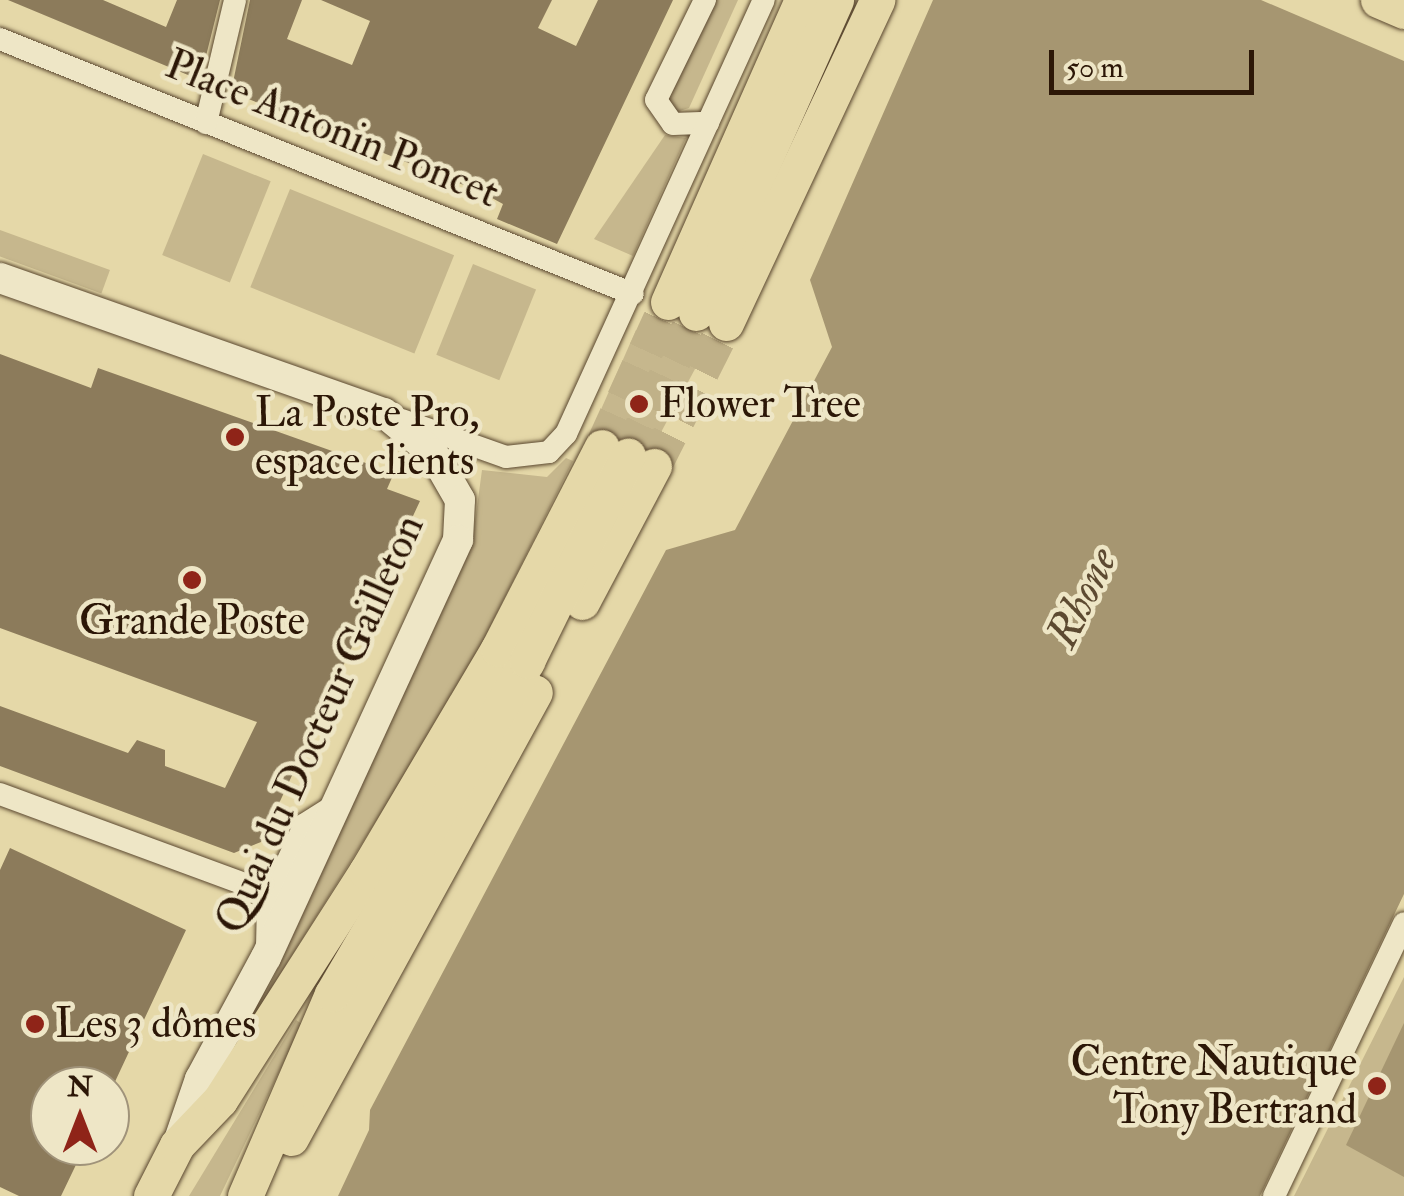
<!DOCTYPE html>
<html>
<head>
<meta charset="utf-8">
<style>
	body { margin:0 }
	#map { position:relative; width:1404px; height:1196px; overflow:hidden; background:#e5d8a8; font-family:"IM FELL Double Pica",serif }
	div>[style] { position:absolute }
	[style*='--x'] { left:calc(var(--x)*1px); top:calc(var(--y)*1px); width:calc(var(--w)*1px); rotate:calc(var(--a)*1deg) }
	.green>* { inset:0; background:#c6b78d; transform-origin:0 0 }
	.water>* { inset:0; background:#a69671 }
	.pier>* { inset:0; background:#e5d8a8 }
	.building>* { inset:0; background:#8c7b5b }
	.primary-tunnel>* { height:35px; margin-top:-17.5px; transform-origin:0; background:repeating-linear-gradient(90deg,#c0b188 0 35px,transparent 0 53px) }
	.roads { filter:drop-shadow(0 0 2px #5a472f) drop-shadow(0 0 2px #5a472f) }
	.street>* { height:22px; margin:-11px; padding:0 11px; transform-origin:11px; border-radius:11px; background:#eee6c6 }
	.secondary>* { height:30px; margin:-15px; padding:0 15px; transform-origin:15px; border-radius:15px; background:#eee6c6 }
	.primary>* { height:35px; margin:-17.5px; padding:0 17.5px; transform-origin:17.5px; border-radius:17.5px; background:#e5d8a8 }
	.dots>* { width:28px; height:28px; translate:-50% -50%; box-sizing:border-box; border:5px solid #eee6c6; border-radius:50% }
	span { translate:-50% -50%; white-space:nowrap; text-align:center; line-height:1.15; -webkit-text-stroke:9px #eee6c6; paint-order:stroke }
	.street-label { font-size:42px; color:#2c1707 }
	.poi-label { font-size:42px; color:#2c1707 }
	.left { translate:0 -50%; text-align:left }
	.right { translate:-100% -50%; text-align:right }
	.water-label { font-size:45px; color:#5d4a31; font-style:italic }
	.north { position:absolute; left:30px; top:1066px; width:100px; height:100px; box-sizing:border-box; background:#eee6c6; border:2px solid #a0937a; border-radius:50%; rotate:0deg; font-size:28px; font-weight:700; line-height:40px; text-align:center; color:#2c1707 }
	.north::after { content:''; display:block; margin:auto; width:35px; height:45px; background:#8f2418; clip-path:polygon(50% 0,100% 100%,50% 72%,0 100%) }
	.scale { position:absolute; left:1049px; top:50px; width:205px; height:45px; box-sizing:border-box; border:5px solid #2c1707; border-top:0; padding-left:12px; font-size:30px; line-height:35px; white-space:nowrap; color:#2c1707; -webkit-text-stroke:8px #eee6c6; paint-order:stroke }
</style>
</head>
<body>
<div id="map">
	<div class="green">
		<i style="clip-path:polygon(713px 0,738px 0,689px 108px,673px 113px,666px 96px)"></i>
		<i style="clip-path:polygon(665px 135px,686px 138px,633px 256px,594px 239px)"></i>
		<i style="left:203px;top:154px;width:73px;height:109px;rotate:22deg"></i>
		<i style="left:290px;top:189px;width:177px;height:106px;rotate:22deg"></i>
		<i style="left:0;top:230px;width:117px;height:25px;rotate:20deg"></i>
		<i style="left:473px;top:264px;width:68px;height:98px;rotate:22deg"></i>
		<i style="clip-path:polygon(636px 330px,702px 356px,659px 436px,599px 414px)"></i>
		<i style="clip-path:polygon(566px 458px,573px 461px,461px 685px,261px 1005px,472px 544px,482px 470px,547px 477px)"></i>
		<i style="clip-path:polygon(1404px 977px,1404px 1196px,1294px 1196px)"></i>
		<i style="clip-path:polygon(296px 1020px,302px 1024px,220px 1196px,189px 1196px)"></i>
	</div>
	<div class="water">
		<i style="clip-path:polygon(933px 0,1404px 0,1404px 894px,1260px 1196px,338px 1196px,369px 1130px,370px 1110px,666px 550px,735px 530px,832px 347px,810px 280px)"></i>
		<i style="clip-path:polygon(1404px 1023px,1404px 1177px,1346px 1145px)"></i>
	</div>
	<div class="pier">
		<i style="clip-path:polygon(1261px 0,1404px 0,1404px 61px)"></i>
	</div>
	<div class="building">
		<i style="clip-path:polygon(8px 0,103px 0,166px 27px,177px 0,220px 0,200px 80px)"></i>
		<i style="clip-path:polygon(250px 0,302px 0,287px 39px,352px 65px,370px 21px,321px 0,552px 0,538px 28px,576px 46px,598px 0,673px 0,557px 244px,497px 219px,503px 204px,481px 192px,231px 92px)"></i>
		<i style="clip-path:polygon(0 354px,91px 388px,98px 368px,394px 473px,387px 489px,420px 501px,261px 842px,234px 853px,0 766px,0 706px,128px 753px,137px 740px,165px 750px,165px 766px,225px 788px,257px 722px,0 628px)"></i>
		<i style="clip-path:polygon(10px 848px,186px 930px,113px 1086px,50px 1086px,50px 1146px,85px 1146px,61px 1196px,19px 1196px,0 1187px,0 870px)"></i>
	</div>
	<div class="primary-tunnel">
		<i style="--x:602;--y:447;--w:159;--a:-65.5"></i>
		<i style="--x:628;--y:456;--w:158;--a:-64.6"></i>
		<i style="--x:654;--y:466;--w:160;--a:-63.3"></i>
	</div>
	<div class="roads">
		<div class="street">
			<i style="--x:705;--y:0;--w:111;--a:116.1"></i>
			<i style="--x:656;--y:100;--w:29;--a:55"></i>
			<i style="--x:673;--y:124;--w:35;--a:-2"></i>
			<i style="--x:0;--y:39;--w:682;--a:21.94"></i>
			<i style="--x:206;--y:123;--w:126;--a:-76.7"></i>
			<i style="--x:402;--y:420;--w:110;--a:19.6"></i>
			<i style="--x:506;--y:457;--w:43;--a:-6.6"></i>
			<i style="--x:549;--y:452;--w:25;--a:-47"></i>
			<i style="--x:566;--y:434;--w:477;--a:-65.5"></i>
			<i style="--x:0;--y:794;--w:263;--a:20.2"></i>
			<i style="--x:247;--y:885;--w:26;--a:36"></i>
			<i style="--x:268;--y:900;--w:47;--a:91.2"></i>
			<i style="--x:247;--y:885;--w:29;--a:2"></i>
			<i style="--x:276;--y:886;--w:68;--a:-64.9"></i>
			<i style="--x:305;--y:824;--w:36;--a:-32"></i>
			<i style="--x:1274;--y:1196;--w:302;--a:-64.5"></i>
		</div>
		<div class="secondary">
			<i style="--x:0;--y:278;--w:407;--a:19.4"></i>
			<i style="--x:384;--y:413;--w:63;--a:39.2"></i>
			<i style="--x:433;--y:453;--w:54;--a:60.1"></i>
			<i style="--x:460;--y:500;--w:40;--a:92.9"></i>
			<i style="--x:458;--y:540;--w:459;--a:114.7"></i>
			<i style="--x:266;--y:957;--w:139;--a:118.4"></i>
			<i style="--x:200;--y:1079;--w:68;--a:109"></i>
		</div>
		<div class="primary">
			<i style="--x:1378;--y:0;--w:28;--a:23"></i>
			<i style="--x:668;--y:302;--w:330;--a:-66.1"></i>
			<i style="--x:696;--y:313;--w:343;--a:-65.9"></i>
			<i style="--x:726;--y:323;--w:357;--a:-64.9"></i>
			<i style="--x:582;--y:602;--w:154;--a:-62.1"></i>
			<i style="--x:291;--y:1138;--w:508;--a:-61.32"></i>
			<i style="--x:151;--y:1196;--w:57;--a:-63"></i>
			<i style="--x:177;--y:1145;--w:62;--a:-46.3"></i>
			<i style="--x:220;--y:1100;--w:271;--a:-57.4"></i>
			<i style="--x:366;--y:872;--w:259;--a:-59.4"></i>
			<i style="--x:498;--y:649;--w:227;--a:-62.8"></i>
			<i style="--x:245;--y:1196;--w:220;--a:-66.7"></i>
			<i style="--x:332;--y:994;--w:386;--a:-59.6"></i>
			<i style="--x:527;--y:661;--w:229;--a:-63.8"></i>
		</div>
	</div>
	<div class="dots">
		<i style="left:639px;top:404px;background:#8f2418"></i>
		<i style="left:235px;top:437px;background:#8f2418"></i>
		<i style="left:192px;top:580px;background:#8f2418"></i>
		<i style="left:35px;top:1024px;background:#8f2418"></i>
		<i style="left:1377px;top:1086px;background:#8f2418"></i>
	</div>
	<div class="street-label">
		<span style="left:332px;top:129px;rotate:22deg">Place Antonin Poncet</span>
		<span style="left:320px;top:724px;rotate:-66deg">Quai du Docteur Gailleton</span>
	</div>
	<div class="poi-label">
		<span class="left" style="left:659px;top:404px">Flower Tree</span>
		<span class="left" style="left:255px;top:437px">La Poste Pro,<br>espace clients</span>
		<span style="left:192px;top:621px">Grande Poste</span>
		<span class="left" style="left:55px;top:1024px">Les 3 dômes</span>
		<span class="right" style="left:1357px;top:1086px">Centre Nautique<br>Tony Bertrand</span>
	</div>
	<div class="water-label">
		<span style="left:1083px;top:598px;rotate:-64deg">Rhone</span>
	</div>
	<div class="north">N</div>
	<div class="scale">50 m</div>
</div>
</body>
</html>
